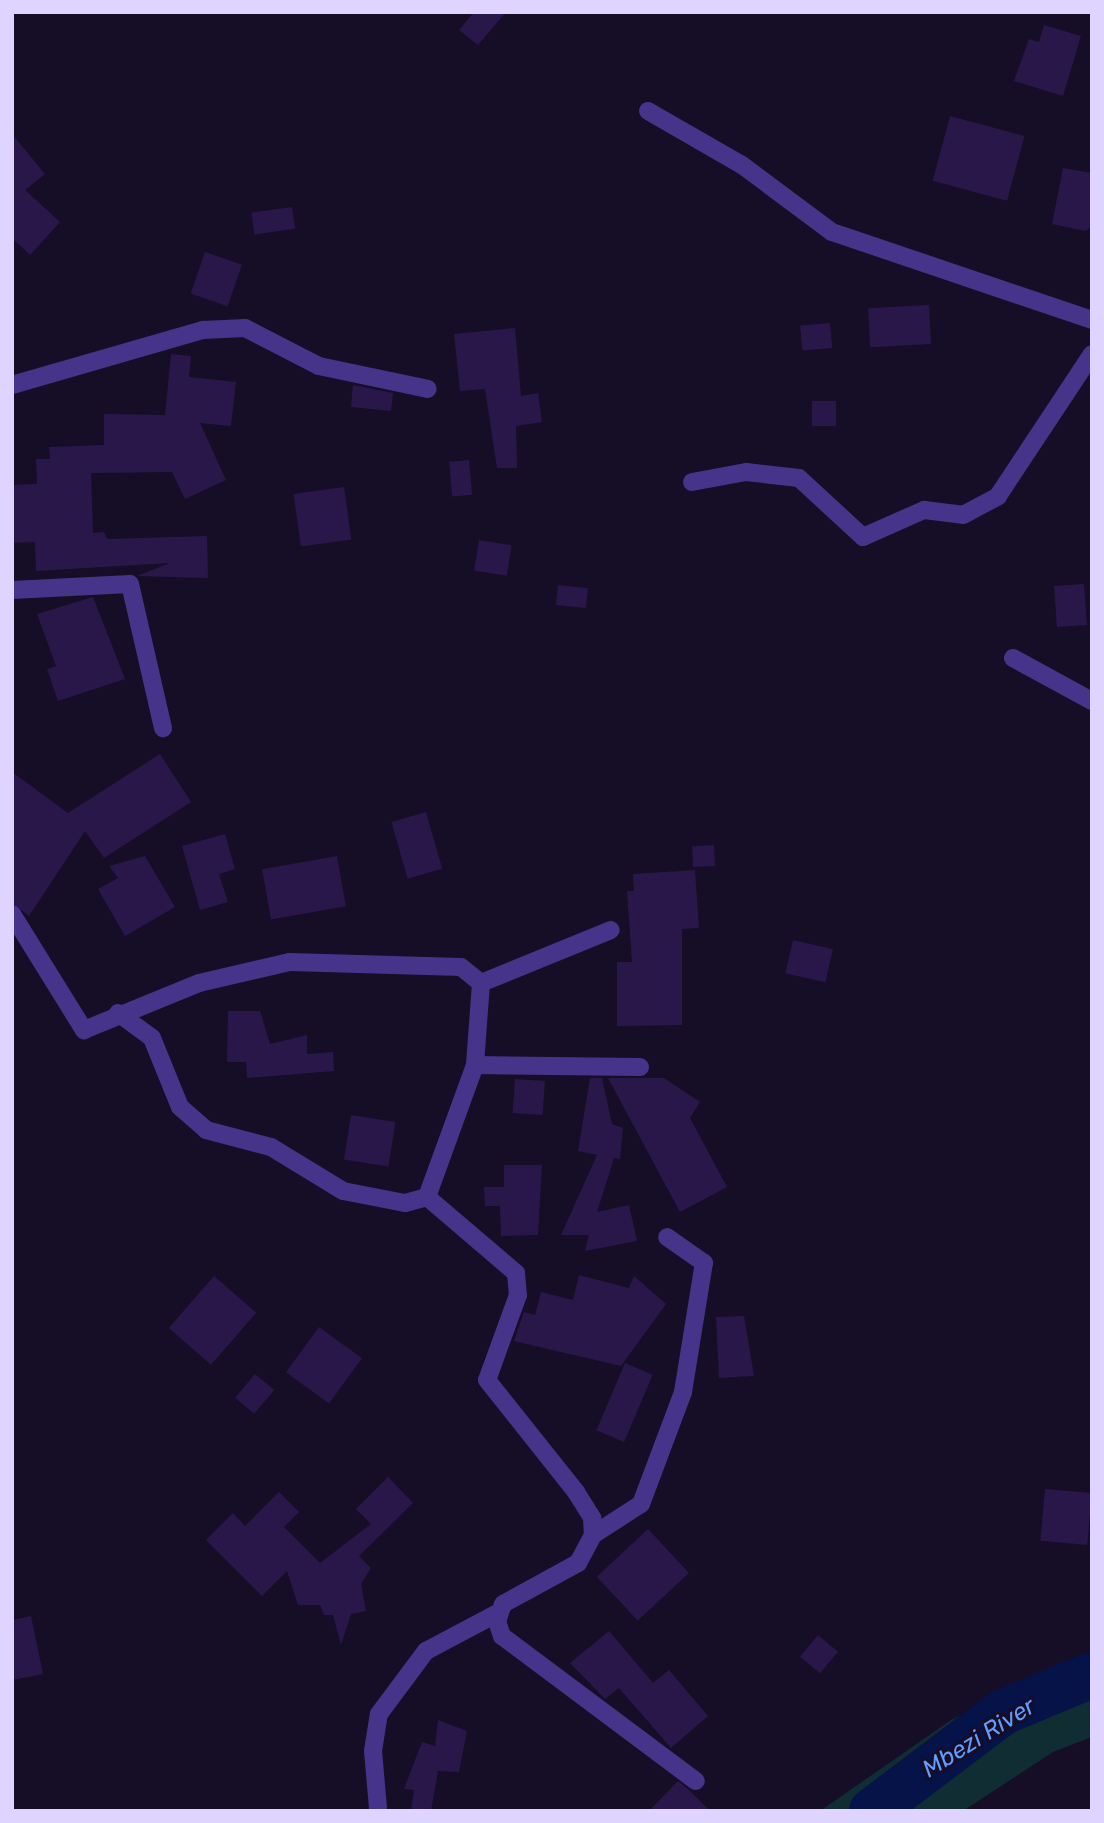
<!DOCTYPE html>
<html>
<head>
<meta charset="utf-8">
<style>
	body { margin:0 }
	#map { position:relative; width:1104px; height:1823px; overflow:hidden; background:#160d27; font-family:Rubik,sans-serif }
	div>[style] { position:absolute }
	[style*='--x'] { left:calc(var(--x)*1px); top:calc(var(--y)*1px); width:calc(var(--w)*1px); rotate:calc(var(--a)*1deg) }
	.green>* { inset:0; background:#0f2d32 }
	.river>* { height:46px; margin:-23px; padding:0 23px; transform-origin:23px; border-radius:23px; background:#051348 }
	.building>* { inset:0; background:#2a174a; transform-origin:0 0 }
	.minor>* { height:18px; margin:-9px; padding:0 9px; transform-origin:9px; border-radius:9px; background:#45348a }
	span { translate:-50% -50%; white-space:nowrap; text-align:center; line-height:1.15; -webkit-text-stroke:6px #160d27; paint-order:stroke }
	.water-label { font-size:24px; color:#619cff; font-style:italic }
	.frame { position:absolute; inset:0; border:14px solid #dfd3ff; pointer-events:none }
</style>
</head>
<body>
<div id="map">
	<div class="green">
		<i style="clip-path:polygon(1092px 1653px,1092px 1737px,1053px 1752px,963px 1811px,820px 1811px,951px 1720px)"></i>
	</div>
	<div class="river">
		<i style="--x:872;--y:1811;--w:164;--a:-37.1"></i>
		<i style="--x:1003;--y:1712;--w:96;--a:-22.6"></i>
	</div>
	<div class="building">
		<i style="clip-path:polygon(474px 12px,506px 12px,478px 45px,459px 30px)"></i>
		<i style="clip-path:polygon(1044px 25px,1081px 36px,1063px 96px,1014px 81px,1029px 39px,1039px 42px)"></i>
		<i style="left:950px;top:116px;width:77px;height:67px;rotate:15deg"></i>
		<i style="clip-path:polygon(12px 134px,45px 174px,25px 190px,60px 222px,30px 255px,12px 238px)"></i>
		<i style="clip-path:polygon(1063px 168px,1092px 173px,1092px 226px,1086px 231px,1052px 224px)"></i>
		<i style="left:292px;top:207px;width:22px;height:41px;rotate:82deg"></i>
		<i style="left:205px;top:252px;width:39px;height:44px;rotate:19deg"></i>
		<i style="left:929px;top:305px;width:39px;height:61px;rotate:87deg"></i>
		<i style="left:830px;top:323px;width:25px;height:30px;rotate:85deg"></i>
		<i style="clip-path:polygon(515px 328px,521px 396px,538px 393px,542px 422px,516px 426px,517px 468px,497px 468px,485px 389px,460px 391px,454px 334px)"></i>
		<i style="clip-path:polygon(171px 354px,191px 356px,189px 377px,236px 382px,231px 426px,200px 423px,226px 480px,185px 499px,172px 472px,91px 473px,93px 533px,104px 532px,107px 539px,207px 536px,208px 578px,137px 576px,170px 563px,36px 571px,35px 542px,12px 543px,12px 485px,37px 484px,36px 459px,50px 459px,49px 447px,104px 445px,104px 414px,165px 415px)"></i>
		<i style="clip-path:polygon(353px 385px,393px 393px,391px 411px,351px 407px)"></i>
		<i style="left:812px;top:401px;width:24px;height:25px"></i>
		<i style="left:469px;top:460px;width:35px;height:20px;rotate:85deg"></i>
		<i style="left:344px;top:487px;width:53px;height:51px;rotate:82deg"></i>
		<i style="left:479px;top:540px;width:33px;height:31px;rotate:9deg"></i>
		<i style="left:1084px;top:584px;width:41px;height:30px;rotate:86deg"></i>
		<i style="left:558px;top:585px;width:30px;height:20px;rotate:6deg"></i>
		<i style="clip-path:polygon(93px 597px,125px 679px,58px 701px,47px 669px,56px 666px,37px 614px)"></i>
		<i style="clip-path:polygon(160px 754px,191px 802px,104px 858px,85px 831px,29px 916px,12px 903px,12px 772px,68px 813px)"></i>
		<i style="left:426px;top:812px;width:59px;height:36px;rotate:74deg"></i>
		<i style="clip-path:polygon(225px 834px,235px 869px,219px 874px,228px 902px,200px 910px,182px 846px)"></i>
		<i style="left:714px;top:845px;width:21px;height:22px;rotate:87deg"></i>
		<i style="clip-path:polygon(145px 856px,175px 907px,125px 936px,98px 889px,118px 878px,109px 866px)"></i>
		<i style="left:337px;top:856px;width:51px;height:76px;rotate:80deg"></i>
		<i style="clip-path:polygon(695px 870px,699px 928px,682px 929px,682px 1025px,617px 1026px,617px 962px,632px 962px,627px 891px,634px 891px,633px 874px)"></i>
		<i style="left:793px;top:940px;width:41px;height:34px;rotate:13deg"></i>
		<i style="clip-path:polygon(228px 1011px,260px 1011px,270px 1044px,307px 1035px,307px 1054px,333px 1052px,334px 1071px,247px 1078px,246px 1062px,227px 1062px)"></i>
		<i style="clip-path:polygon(590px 1078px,602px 1078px,612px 1124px,623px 1128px,620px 1159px,614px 1158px,597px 1212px,629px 1205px,637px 1241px,585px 1251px,589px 1235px,561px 1235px,597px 1155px,578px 1151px)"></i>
		<i style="clip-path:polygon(608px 1078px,664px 1078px,700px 1102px,690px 1118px,727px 1187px,680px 1212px)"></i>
		<i style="left:515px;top:1079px;width:30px;height:34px;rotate:4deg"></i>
		<i style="left:351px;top:1115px;width:45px;height:45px;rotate:9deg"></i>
		<i style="clip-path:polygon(504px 1165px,542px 1165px,538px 1235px,501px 1236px,500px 1206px,485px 1206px,484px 1187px,504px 1187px)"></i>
		<i style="clip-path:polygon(579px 1275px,629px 1288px,634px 1276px,666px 1304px,621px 1366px,514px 1341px,524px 1312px,535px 1315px,541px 1292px,573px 1300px)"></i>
		<i style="left:214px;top:1276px;width:56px;height:69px;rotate:41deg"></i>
		<i style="clip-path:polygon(744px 1316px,754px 1376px,719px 1378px,716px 1317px)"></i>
		<i style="left:319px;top:1327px;width:53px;height:56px;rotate:36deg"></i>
		<i style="left:625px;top:1363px;width:30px;height:73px;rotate:23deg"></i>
		<i style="left:255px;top:1374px;width:25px;height:31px;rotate:40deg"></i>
		<i style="clip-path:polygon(388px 1477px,413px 1503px,359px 1556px,371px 1568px,361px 1584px,366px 1611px,351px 1614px,341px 1645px,333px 1615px,324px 1615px,320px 1605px,298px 1605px,287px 1571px,262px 1596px,206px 1540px,233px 1513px,245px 1526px,279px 1492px,299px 1512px,284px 1527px,320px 1563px,371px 1524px,356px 1509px)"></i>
		<i style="left:1045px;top:1489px;width:47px;height:52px;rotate:5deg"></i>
		<i style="left:648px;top:1529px;width:60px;height:70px;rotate:47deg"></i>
		<i style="clip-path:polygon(31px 1616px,43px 1674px,12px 1680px,12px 1620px)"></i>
		<i style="clip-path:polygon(609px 1631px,653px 1683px,669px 1670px,708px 1716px,671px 1748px,619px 1688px,605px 1699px,570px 1663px)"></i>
		<i style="left:818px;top:1635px;width:26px;height:28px;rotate:40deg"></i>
		<i style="clip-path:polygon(438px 1720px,467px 1731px,459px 1772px,438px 1771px,431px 1811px,411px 1811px,414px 1790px,404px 1789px,422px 1742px,435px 1746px)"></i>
		<i style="clip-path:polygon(678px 1781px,689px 1790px,710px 1811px,649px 1811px)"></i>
	</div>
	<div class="minor">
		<i style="--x:648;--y:111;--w:108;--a:29.9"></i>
		<i style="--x:742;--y:165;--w:112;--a:36.7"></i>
		<i style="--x:832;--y:232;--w:274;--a:18.7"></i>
		<i style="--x:12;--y:385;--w:199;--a:-16.1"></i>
		<i style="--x:203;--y:330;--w:42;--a:-2.7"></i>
		<i style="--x:245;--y:328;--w:83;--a:27.2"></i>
		<i style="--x:319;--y:366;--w:111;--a:11.9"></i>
		<i style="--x:692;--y:482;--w:55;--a:-10.5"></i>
		<i style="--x:746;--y:472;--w:53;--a:6.5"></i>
		<i style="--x:799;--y:478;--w:87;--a:42.7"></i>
		<i style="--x:863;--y:537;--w:67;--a:-23.9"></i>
		<i style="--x:924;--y:510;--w:39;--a:7"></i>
		<i style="--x:963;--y:515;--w:40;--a:-28"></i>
		<i style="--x:998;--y:496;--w:170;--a:-56.5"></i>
		<i style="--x:12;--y:590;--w:118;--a:-2.9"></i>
		<i style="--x:130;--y:584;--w:148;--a:77.1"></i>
		<i style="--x:1013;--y:658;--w:90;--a:28.6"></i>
		<i style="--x:12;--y:914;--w:137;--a:58.2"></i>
		<i style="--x:84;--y:1030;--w:124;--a:-22.2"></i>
		<i style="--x:199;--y:983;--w:93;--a:-13"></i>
		<i style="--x:290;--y:962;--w:171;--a:1.7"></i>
		<i style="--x:461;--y:967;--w:26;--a:39"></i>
		<i style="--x:481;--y:983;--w:82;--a:94.2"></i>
		<i style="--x:475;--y:1065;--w:140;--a:110"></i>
		<i style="--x:427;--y:1197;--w:117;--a:40.5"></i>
		<i style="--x:516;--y:1273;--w:22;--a:85"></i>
		<i style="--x:518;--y:1295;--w:90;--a:110"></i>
		<i style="--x:487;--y:1380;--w:143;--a:51.5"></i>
		<i style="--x:576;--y:1492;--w:31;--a:58"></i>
		<i style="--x:592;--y:1518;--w:17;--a:87"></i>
		<i style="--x:593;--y:1535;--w:32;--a:118"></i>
		<i style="--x:578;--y:1563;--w:85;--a:151.3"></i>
		<i style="--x:503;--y:1604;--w:18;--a:109"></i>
		<i style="--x:497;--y:1621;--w:16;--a:72"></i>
		<i style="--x:502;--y:1636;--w:242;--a:36.8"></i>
		<i style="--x:481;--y:983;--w:140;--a:-22.2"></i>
		<i style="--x:118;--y:1013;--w:42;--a:36.3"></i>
		<i style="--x:152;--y:1038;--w:74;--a:67.9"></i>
		<i style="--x:180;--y:1107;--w:35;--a:41"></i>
		<i style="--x:206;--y:1130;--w:67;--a:14.7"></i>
		<i style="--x:271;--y:1147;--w:84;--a:31.4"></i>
		<i style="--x:343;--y:1191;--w:63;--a:11"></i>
		<i style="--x:405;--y:1203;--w:23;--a:-15"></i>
		<i style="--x:475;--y:1065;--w:165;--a:0.7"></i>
		<i style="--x:593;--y:1535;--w:57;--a:-32.9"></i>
		<i style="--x:641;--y:1504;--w:120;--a:-69.4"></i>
		<i style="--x:683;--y:1392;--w:131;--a:-80.8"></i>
		<i style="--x:704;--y:1263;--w:45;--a:-144.9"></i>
		<i style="--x:378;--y:1808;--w:57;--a:-95"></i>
		<i style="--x:373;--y:1751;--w:37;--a:-81"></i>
		<i style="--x:379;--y:1714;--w:79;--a:-53.3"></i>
		<i style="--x:426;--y:1651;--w:79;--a:-27.9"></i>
	</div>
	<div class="water-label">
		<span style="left:979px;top:1738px;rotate:-32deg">Mbezi River</span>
	</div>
	<div class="frame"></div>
</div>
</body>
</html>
